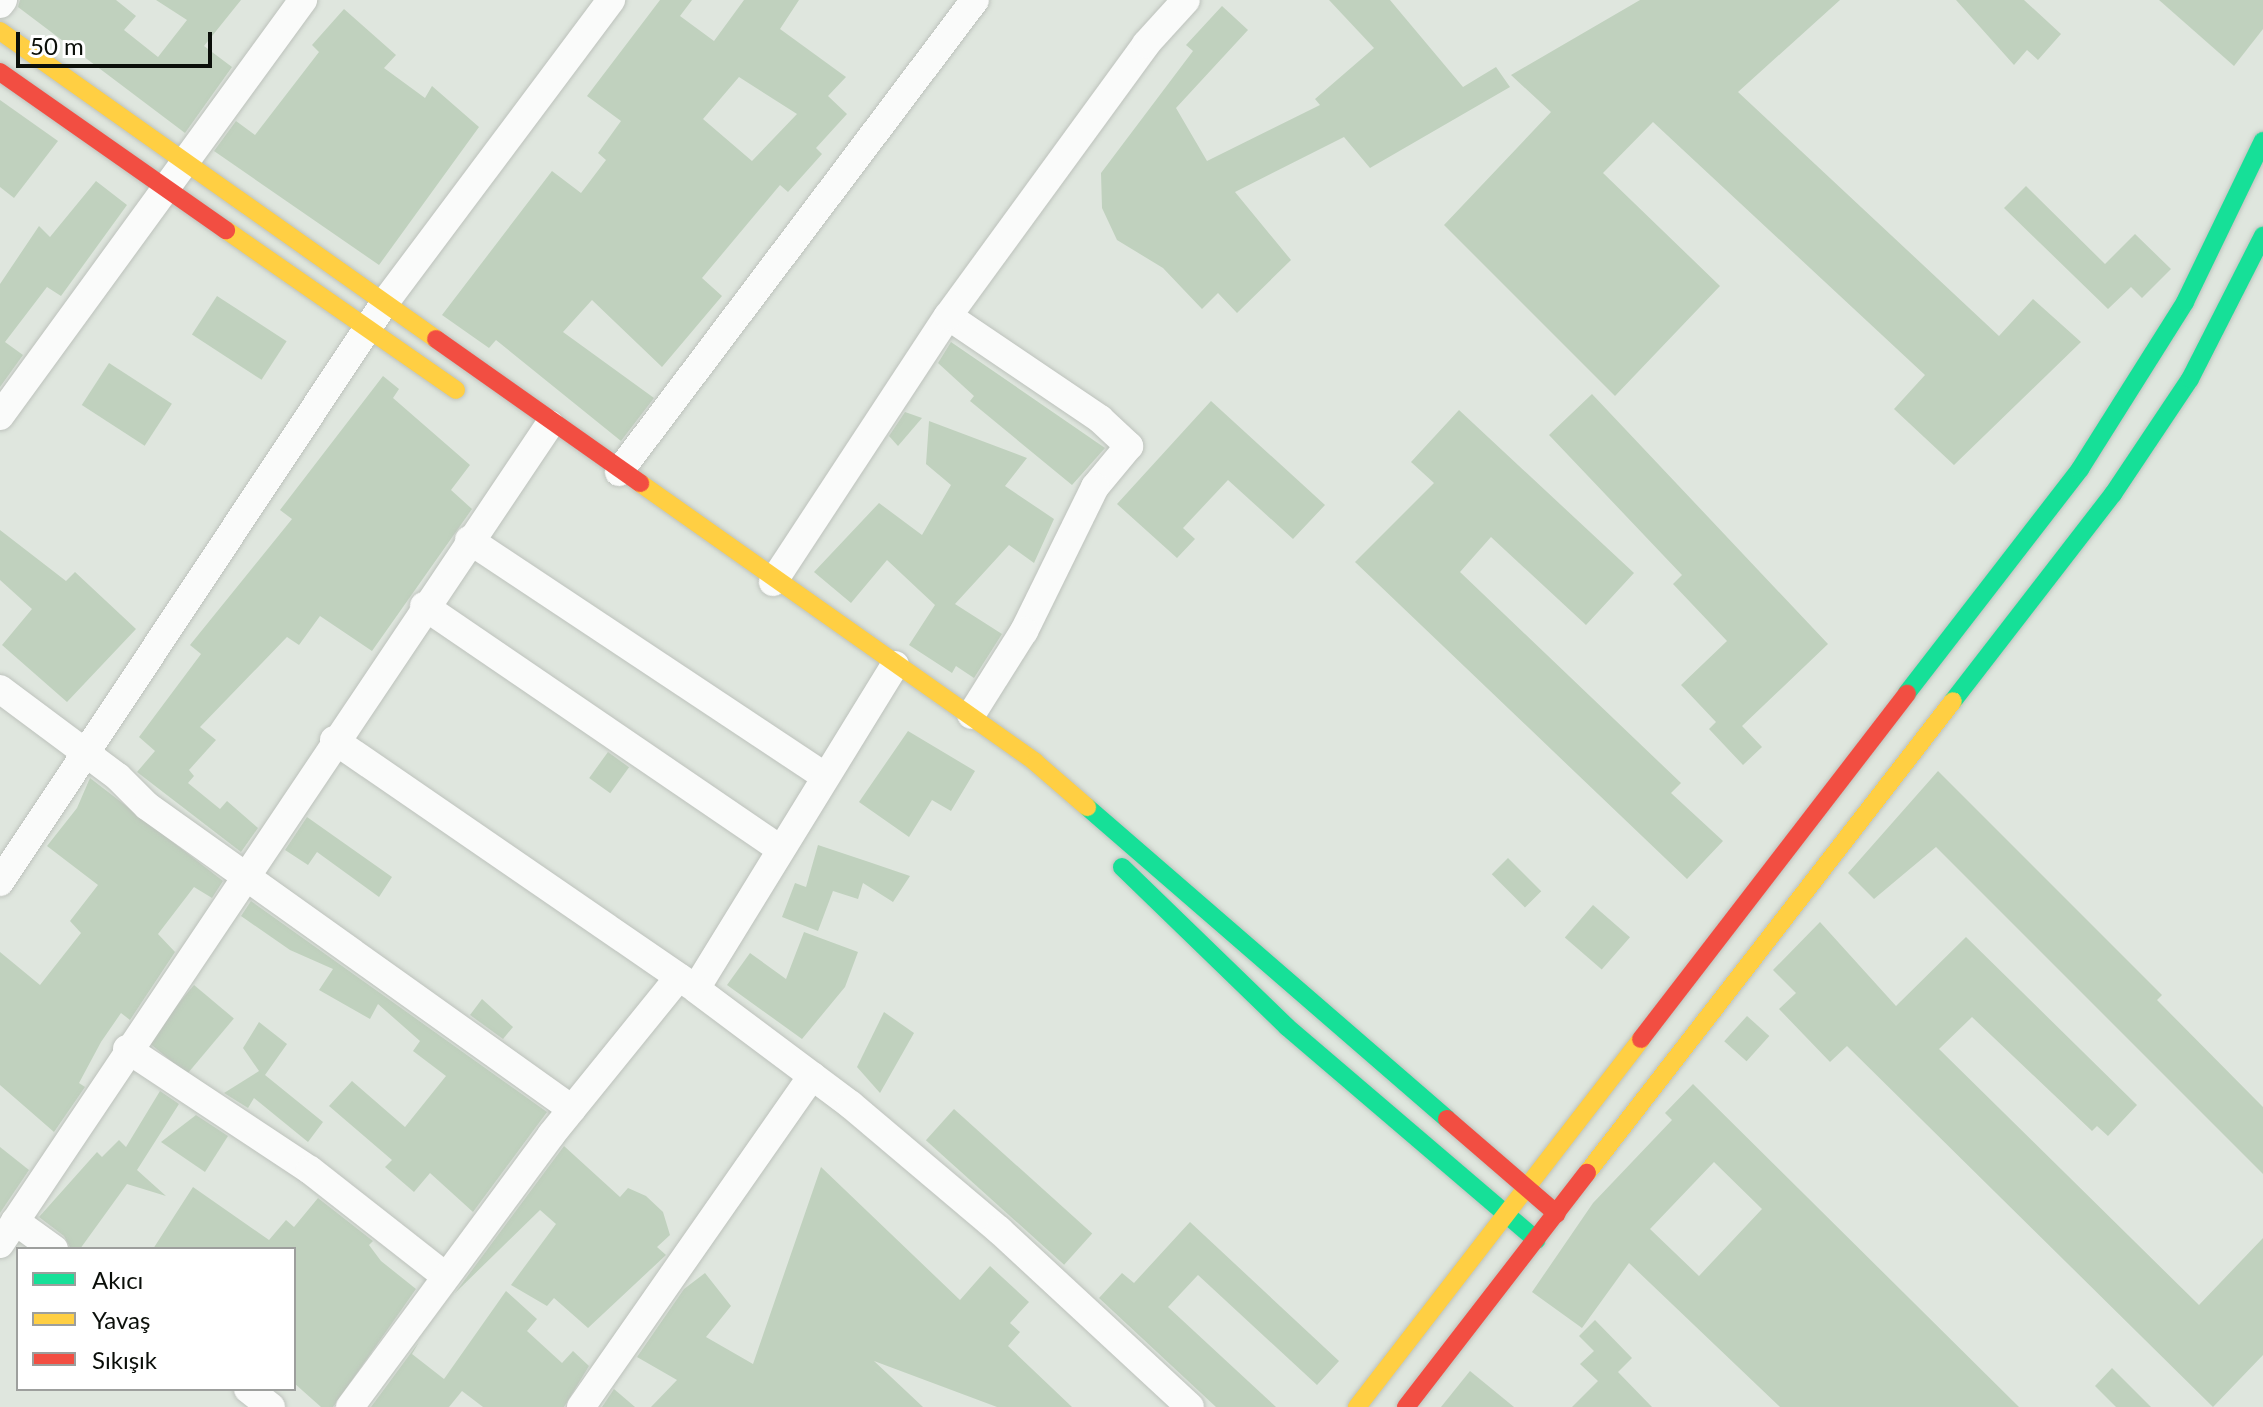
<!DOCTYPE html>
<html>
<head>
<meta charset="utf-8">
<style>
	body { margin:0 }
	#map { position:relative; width:2263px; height:1407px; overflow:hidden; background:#dfe6de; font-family:Lato,sans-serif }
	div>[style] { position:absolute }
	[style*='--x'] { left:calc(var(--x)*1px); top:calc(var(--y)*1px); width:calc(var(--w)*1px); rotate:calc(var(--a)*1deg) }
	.building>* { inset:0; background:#c0d1be; transform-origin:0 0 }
	.roads { filter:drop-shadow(0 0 2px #bdc2bc) drop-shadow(0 0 2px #bdc2bc) }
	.street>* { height:28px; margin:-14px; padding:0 14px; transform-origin:14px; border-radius:14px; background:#fafbfa }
	.fast>* { height:18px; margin:-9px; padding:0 9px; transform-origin:9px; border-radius:9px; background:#16e098 }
	.slow>* { height:18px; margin:-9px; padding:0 9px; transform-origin:9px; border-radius:9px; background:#ffcf43 }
	.jam>* { height:18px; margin:-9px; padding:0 9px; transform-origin:9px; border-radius:9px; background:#f24e42 }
	span { translate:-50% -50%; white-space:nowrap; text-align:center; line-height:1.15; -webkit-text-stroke:7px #fff; paint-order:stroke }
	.legend { position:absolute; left:16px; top:1247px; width:280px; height:144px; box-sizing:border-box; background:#fff; border:2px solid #9d9f9d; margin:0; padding:10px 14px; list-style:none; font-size:24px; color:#0b0f0a }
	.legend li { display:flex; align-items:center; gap:16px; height:40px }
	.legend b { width:40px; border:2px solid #9d9f9d }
	.scale { position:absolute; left:16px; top:32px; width:196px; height:36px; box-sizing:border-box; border:4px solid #0b0f0a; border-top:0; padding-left:10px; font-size:24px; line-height:28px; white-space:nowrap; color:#0b0f0a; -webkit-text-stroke:6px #fff; paint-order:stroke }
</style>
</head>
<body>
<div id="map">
	<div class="building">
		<i style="clip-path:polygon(20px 0,116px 0,136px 16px,124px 30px,158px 57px,187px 20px,156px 0,241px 0,204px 46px,232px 67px,185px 133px,18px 7px)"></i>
		<i style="clip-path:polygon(evenodd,660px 0,692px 0,680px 16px,714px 41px,744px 0,799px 0,780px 29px,846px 77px,828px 96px,847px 114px,816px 148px,822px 154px,788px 192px,780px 185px,702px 278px,722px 296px,662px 367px,592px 300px,563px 332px,654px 398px,621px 441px,496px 340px,489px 348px,442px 315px,552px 171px,581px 193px,606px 160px,598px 153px,621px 121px,587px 96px,660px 0,739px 77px,797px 114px,752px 161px,703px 119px,739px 77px)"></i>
		<i style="clip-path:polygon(1329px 0,1390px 0,1463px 87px,1496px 67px,1510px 87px,1370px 168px,1344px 137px,1235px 192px,1291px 260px,1237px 313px,1218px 293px,1202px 309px,1163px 268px,1117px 240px,1102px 208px,1101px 173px,1193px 51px,1186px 45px,1222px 6px,1248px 30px,1176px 108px,1207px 161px,1320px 105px,1315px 99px,1374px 48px)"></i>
		<i style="clip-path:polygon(1640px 0,1840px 0,1738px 92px,1999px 336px,2033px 299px,2081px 342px,1954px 465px,1894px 409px,1925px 375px,1653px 122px,1603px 173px,1720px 286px,1615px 396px,1444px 225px,1551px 112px,1511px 75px)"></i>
		<i style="clip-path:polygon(1956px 0,2024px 0,2061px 34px,2038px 60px,2027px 50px,2014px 65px)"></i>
		<i style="clip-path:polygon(2159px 0,2263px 0,2263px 29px,2234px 66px)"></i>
		<i style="clip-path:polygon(344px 9px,396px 55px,384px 68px,425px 98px,432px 86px,479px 127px,379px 265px,214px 151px,236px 121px,255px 135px,319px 52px,312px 45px)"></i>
		<i style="clip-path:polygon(0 100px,58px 141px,14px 198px,0 187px)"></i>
		<i style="clip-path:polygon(96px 181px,127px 205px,61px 296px,47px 287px,5px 342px,23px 355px,0 387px,0 284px,39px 226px,50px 237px)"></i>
		<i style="clip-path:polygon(2026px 186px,2105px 264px,2135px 234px,2171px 269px,2142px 298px,2131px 287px,2108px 309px,2004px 208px)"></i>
		<i style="left:217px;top:296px;width:83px;height:46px;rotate:33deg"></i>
		<i style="clip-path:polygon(951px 342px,1105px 448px,1072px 485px,970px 401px,974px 396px,938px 363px)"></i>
		<i style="left:109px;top:363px;width:75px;height:50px;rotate:33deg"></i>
		<i style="clip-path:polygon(383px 376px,399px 389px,393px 398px,470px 465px,451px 490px,472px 509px,372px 651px,320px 616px,299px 645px,287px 637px,200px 727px,216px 740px,189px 770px,194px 776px,188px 783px,220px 809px,227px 801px,258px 828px,241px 852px,137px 772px,155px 751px,139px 737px,201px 654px,190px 645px,292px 519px,280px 510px)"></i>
		<i style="clip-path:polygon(1592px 394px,1828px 644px,1742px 726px,1762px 747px,1743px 765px,1709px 729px,1716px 722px,1681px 685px,1727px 641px,1673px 584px,1682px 575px,1549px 435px)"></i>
		<i style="clip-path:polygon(1211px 401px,1325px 505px,1293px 539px,1228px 480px,1183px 528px,1195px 539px,1177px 558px,1117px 504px)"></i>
		<i style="clip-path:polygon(1459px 410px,1634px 573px,1586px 625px,1491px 537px,1460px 572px,1681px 783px,1671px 793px,1723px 841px,1687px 879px,1355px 562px,1434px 483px,1411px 462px)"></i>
		<i style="clip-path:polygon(905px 412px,922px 418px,898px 446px,889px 436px)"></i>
		<i style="clip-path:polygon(929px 421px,1027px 458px,1005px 486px,1054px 519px,1034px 563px,1009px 545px,955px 604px,1002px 634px,974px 678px,956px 666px,952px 673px,909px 645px,935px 605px,887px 560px,851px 603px,814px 572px,879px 503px,922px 535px,951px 485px,926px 464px)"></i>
		<i style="clip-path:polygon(0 530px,66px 581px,75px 572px,136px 629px,67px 702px,2px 645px,32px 609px,0 580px)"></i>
		<i style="clip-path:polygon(908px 731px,975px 771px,951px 811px,932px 800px,909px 837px,859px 802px)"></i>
		<i style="left:608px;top:752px;width:26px;height:32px;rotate:36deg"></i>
		<i style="clip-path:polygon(1938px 771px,2162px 995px,2157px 1000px,2263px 1107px,2263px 1174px,1936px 847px,1874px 899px,1848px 873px)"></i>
		<i style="clip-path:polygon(90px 778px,223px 881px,212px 898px,194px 887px,158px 934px,175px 952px,130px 1020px,121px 1013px,101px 1042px,79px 1083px,85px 1087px,54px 1132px,0 1085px,0 952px,40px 985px,81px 933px,70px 921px,98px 885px,47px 846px,77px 808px)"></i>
		<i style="clip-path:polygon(307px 817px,392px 877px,379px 897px,317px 852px,308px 865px,285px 850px)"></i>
		<i style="clip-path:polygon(818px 845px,869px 862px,910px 876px,893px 902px,863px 883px,858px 899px,833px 891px,818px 931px,782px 917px,795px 883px,806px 887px)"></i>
		<i style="left:1508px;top:858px;width:47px;height:23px;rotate:45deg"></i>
		<i style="clip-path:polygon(251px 901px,547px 1112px,473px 1212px,430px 1173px,414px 1192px,385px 1167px,392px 1160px,329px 1106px,352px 1081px,405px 1127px,446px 1076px,413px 1051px,420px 1041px,378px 1004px,370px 1019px,319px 990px,333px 969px,290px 950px,241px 916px)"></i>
		<i style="left:1593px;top:905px;width:49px;height:43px;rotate:41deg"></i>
		<i style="clip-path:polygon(1820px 922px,1896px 1006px,1966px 937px,2137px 1105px,2108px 1136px,2097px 1126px,2092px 1131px,1972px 1017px,1939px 1049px,2199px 1305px,2263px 1238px,2263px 1355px,2213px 1407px,1847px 1046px,1830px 1062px,1779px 1009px,1796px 993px,1773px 970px)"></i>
		<i style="clip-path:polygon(804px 932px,858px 952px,845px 987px,802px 1039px,727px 985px,750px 953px,786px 979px)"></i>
		<i style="left:194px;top:985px;width:52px;height:73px;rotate:40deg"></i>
		<i style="clip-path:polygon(482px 999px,513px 1027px,503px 1039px,470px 1015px)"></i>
		<i style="clip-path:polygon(884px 1012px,914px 1033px,880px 1093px,857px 1067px)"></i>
		<i style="left:1747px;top:1016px;width:30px;height:34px;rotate:42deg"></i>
		<i style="clip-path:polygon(259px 1022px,287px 1044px,265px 1075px,323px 1122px,308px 1142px,254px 1098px,248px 1108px,224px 1093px,259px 1071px,243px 1048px)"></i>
		<i style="clip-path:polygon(evenodd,1693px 1084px,2019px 1407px,1780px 1407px,1629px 1263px,1582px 1328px,1532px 1292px,1593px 1203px,1672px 1120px,1665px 1113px,1693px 1084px,1714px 1162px,1762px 1209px,1699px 1276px,1650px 1229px,1714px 1162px)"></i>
		<i style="clip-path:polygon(160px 1091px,179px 1104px,137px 1170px,166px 1196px,127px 1184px,80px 1249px,71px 1249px,64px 1236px,39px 1217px,97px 1152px,102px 1157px,119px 1140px,126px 1147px)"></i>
		<i style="left:954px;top:1109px;width:186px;height:42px;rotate:42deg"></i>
		<i style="clip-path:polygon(196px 1115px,228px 1136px,205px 1172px,161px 1142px)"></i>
		<i style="clip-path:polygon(564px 1146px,620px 1197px,628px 1188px,646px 1196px,663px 1212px,670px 1235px,657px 1247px,666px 1255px,588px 1328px,554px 1298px,547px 1306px,511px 1285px,556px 1224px,540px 1210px,455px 1293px)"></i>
		<i style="clip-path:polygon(0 1147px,29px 1170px,0 1213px)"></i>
		<i style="clip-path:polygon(821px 1167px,960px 1300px,990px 1266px,1029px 1302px,1010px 1323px,1020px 1332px,1008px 1346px,1072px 1407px,997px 1407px,874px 1361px,923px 1407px,651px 1407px,677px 1380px,637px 1357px,684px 1289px,705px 1273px,731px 1306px,706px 1337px,753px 1364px)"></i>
		<i style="clip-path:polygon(193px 1187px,269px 1240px,286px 1220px,294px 1227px,318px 1198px,373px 1241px,369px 1245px,381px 1261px,416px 1289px,333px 1407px,321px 1407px,294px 1383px,294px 1249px,153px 1249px)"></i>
		<i style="clip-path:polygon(1190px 1222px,1339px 1361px,1317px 1385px,1198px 1275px,1168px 1307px,1276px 1407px,1216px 1407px,1099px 1298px,1122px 1273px,1134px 1283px)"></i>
		<i style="clip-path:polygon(506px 1291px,537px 1319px,527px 1331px,562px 1363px,573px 1351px,589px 1366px,564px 1407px,483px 1407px,462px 1391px,449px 1407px,371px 1407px,419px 1342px,412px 1354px,444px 1379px)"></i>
		<i style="clip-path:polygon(1595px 1320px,1632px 1358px,1618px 1372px,1652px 1407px,1572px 1407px,1598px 1381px,1580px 1364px,1594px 1351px,1579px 1336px)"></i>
		<i style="clip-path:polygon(2112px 1368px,2151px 1407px,2116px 1407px,2095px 1386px)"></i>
		<i style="clip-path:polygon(1470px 1371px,1514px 1407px,1441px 1407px)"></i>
		<i style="clip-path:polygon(614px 1389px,635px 1407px,602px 1407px)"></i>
	</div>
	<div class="roads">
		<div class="street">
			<i style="--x:0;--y:4;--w:5;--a:-53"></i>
			<i style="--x:948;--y:316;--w:184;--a:34.1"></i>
			<i style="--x:1100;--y:419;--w:40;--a:43"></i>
			<i style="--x:1129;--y:446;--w:53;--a:129.7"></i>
			<i style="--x:1095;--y:487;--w:161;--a:116.2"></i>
			<i style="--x:1024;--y:631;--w:99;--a:122.2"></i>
			<i style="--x:0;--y:416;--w:515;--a:-53.93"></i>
			<i style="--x:619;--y:472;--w:591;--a:-52.98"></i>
			<i style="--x:469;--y:540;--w:425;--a:33.6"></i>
			<i style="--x:773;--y:582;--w:318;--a:-56.7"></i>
			<i style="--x:948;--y:316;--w:336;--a:-53.9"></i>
			<i style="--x:1146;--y:44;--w:59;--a:-47.7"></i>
			<i style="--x:424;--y:606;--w:430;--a:34.3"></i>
			<i style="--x:895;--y:665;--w:380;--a:121.6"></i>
			<i style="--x:696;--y:989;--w:194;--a:36.8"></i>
			<i style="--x:851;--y:1105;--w:194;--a:40.2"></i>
			<i style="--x:999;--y:1230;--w:260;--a:42.8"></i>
			<i style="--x:0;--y:689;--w:147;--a:36.7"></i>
			<i style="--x:118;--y:777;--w:41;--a:45"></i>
			<i style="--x:147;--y:806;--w:522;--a:35.49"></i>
			<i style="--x:334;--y:740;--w:434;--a:34.5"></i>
			<i style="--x:0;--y:882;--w:693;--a:-56.42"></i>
			<i style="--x:383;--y:305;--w:381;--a:-53.2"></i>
			<i style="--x:127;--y:1049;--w:219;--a:33.5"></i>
			<i style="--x:310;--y:1170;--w:172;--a:38.1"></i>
			<i style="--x:15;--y:1221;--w:48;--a:35.7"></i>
			<i style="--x:0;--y:1244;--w:987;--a:-56.15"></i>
			<i style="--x:248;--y:1389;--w:29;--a:38"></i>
			<i style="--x:350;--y:1407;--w:338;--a:-53.5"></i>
			<i style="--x:551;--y:1135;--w:203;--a:-51"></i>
			<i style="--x:581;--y:1407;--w:404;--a:-55.1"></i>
		</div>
		<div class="fast">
			<i style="--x:1907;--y:693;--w:283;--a:-52.3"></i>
			<i style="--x:2080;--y:469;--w:197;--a:-57.8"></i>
			<i style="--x:2185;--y:302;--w:179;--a:-64.2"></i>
			<i style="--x:1953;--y:701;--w:262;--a:-52.3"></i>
			<i style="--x:2113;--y:494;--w:138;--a:-56.2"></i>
			<i style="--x:2190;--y:379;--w:161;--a:-63"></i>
			<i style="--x:1087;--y:807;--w:476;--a:40.9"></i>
			<i style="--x:1122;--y:867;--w:230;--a:44.1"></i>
			<i style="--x:1287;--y:1027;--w:328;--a:40.5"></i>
		</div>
		<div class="slow">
			<i style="--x:0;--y:31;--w:534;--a:35.24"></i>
			<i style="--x:226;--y:230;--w:280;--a:34.8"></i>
			<i style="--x:640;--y:483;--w:484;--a:35.2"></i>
			<i style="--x:1035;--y:762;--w:69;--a:40.9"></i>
			<i style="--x:1587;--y:1173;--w:597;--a:-52.21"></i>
			<i style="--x:1357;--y:1407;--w:465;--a:-52.3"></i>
		</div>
		<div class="jam">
			<i style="--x:0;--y:72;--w:276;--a:35"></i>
			<i style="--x:436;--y:339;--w:250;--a:35.2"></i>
			<i style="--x:1641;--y:1039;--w:436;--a:-52.4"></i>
			<i style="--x:1447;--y:1119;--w:145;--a:40.8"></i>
			<i style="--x:1406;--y:1407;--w:296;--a:-52.3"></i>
		</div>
	</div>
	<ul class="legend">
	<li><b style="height:10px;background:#16e098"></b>Akıcı</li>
	<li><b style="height:10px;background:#ffcf43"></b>Yavaş</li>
	<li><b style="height:10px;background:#f24e42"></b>Sıkışık</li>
	</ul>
	<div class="scale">50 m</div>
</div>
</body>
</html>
